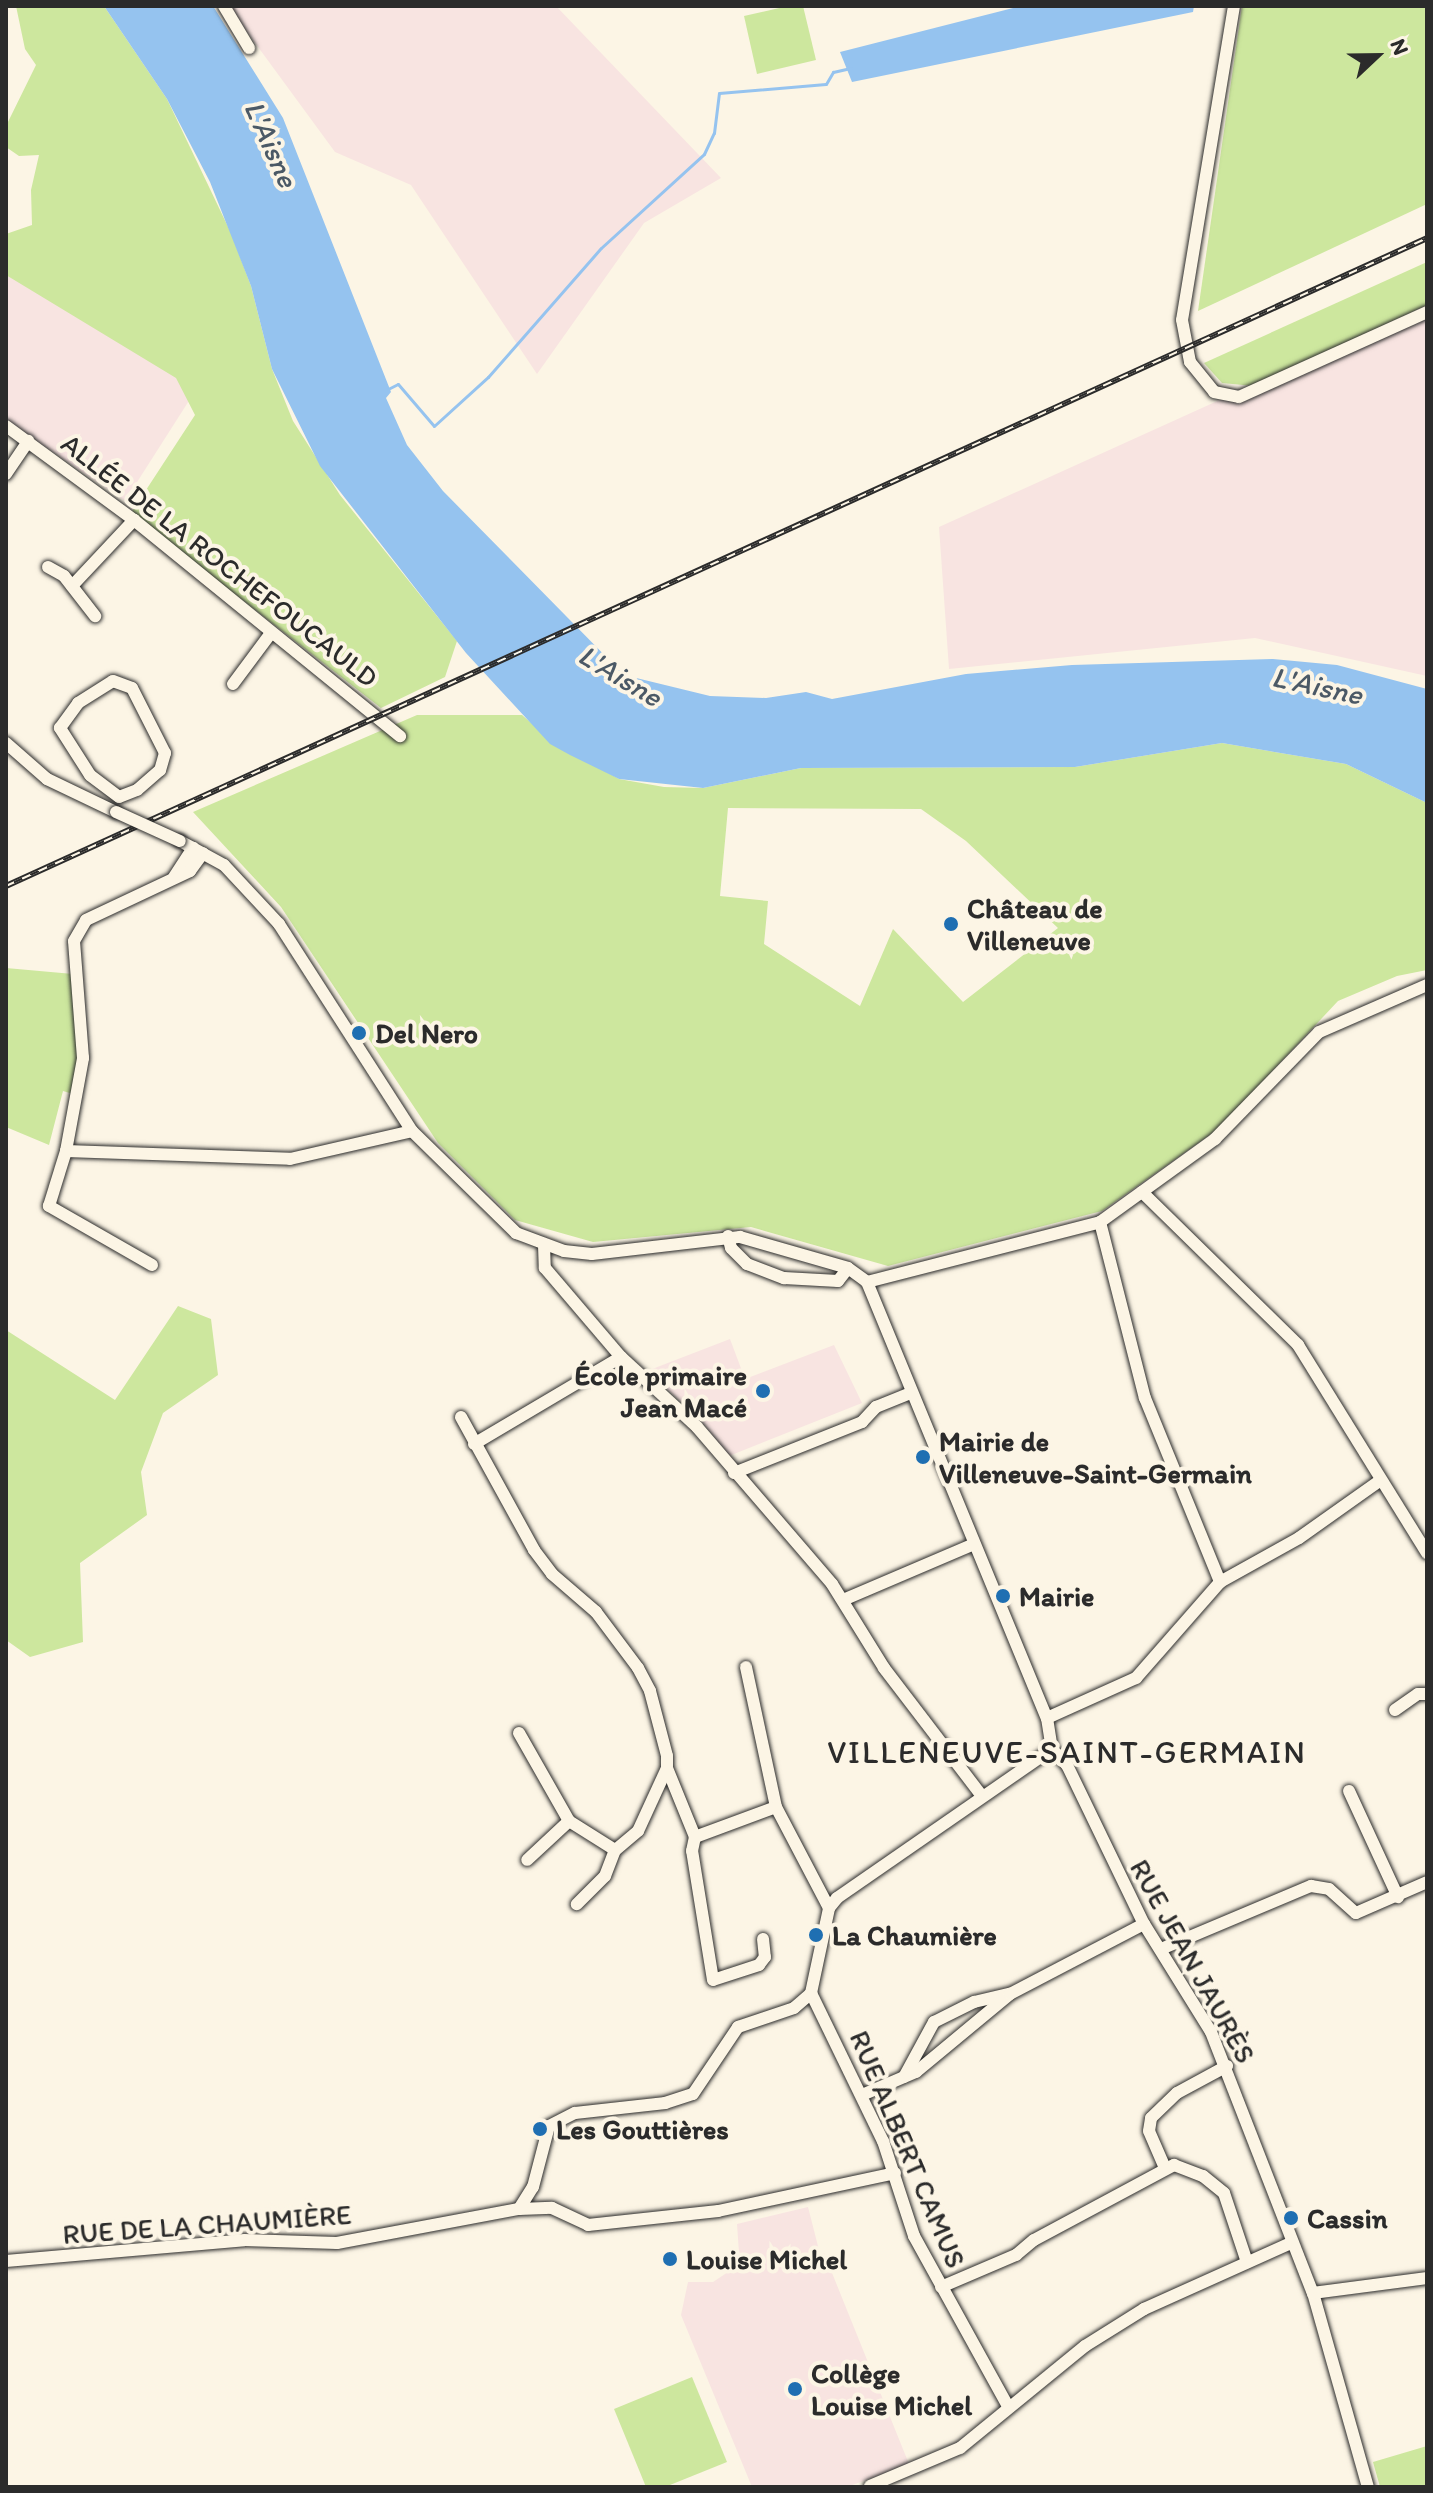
<!DOCTYPE html>
<html>
<head>
<meta charset="utf-8">
<style>
	body { margin:0 }
	#map { position:relative; width:1433px; height:2493px; overflow:hidden; background:#fcf5e5; font-family:Itim,sans-serif }
	div>[style] { position:absolute }
	[style*='--x'] { left:calc(var(--x)*1px); top:calc(var(--y)*1px); width:calc(var(--w)*1px); rotate:calc(var(--a)*1deg) }
	.built>* { inset:0; background:#f8e4e1 }
	.green>* { inset:0; background:#cde79e }
	.water>* { inset:0; background:#95c3ef }
	.stream>* { height:3px; margin:-1.5px; padding:0 1.5px; transform-origin:1.5px; border-radius:1.5px; background:#95c3ef }
	.roads { filter:drop-shadow(0 0 2px #2b2b2b) drop-shadow(0 0 2px #2b2b2b) }
	.minor>* { height:12px; margin:-6px; padding:0 6px; transform-origin:6px; border-radius:6px; background:#fcf5e5 }
	.rail>* { height:6px; margin-top:-3px; transform-origin:0; background:repeating-linear-gradient(90deg,#fcf5e5 0 9px,#2b2b2b 0 18px); box-sizing:border-box; border-block:2px solid #2b2b2b }
	.bridges { filter:drop-shadow(0 0 2px #2b2b2b) drop-shadow(0 0 2px #2b2b2b) }
	.minor-bridge>* { height:12px; margin:-6px; padding:0 6px; transform-origin:6px; border-radius:6px; background:#fcf5e5 }
	.dots>* { width:22px; height:22px; translate:-50% -50%; box-sizing:border-box; border:4px solid #fcf5e5; border-radius:50% }
	span { translate:-50% -50%; white-space:nowrap; text-align:center; line-height:1.15; -webkit-text-stroke:8px #fcf5e5; paint-order:stroke }
	.street-label { font-size:28px; color:#2b2b2b }
	.poi-label { font-size:28px; color:#2b2b2b; font-weight:700 }
	.left { translate:0 -50%; text-align:left }
	.right { translate:-100% -50%; text-align:right }
	.water-label { font-size:30px; color:#4b5966; font-style:italic }
	.quarter-label { font-size:32px; color:#2b2b2b; letter-spacing:2px }
	.frame { position:absolute; inset:0; border:8px solid #2b2b2b; pointer-events:none }
	.north { position:absolute; left:1337px; top:16px; width:80px; height:80px; -webkit-text-stroke:6px #fcf5e5; paint-order:stroke; rotate:68deg; font-size:22px; font-weight:700; line-height:32px; text-align:center; color:#2b2b2b }
	.north::after { content:''; display:block; margin:auto; width:28px; height:36px; background:#2b2b2b; clip-path:polygon(50% 0,100% 100%,50% 72%,0 100%) }
</style>
</head>
<body>
<div id="map">
	<div class="built">
		<i style="clip-path:polygon(228px 6px,556px 6px,721px 178px,644px 223px,537px 374px,411px 185px,335px 152px)"></i>
		<i style="clip-path:polygon(6px 240px,199px 385px,125px 501px,6px 420px)"></i>
		<i style="clip-path:polygon(1427px 306px,1427px 676px,1255px 638px,949px 669px,939px 527px)"></i>
		<i style="clip-path:polygon(730px 1339px,745px 1379px,834px 1345px,862px 1403px,729px 1456px,699px 1418px,647px 1371px)"></i>
		<i style="clip-path:polygon(808px 2207px,820px 2254px,824px 2253px,909px 2464px,847px 2487px,752px 2487px,681px 2315px,688px 2282px,713px 2282px,728px 2272px,739px 2253px,737px 2224px)"></i>
	</div>
	<div class="green">
		<i style="clip-path:polygon(16px 6px,104px 6px,167px 99px,231px 233px,251px 286px,272px 369px,293px 421px,340px 495px,457px 641px,445px 677px,381px 708px,131px 513px,195px 415px,176px 378px,6px 275px,6px 234px,32px 225px,31px 190px,39px 155px,19px 156px,6px 147px,6px 126px,36px 65px,25px 49px)"></i>
		<i style="clip-path:polygon(788px 6px,803px 6px,816px 60px,757px 74px,744px 16px)"></i>
		<i style="clip-path:polygon(1242px 6px,1427px 6px,1427px 204px,1198px 311px)"></i>
		<i style="clip-path:polygon(1427px 262px,1427px 305px,1254px 386px,1222px 383px,1204px 363px)"></i>
		<i style="clip-path:polygon(evenodd,417px 715px,522px 715px,552px 741px,619px 779px,664px 787px,703px 788px,801px 768px,1075px 767px,1222px 743px,1346px 764px,1427px 803px,1427px 970px,1397px 976px,1338px 1001px,1218px 1129px,1102px 1211px,888px 1266px,751px 1227px,593px 1242px,515px 1220px,438px 1143px,281px 907px,193px 812px,417px 715px,728px 808px,921px 809px,966px 841px,1058px 928px,963px 1002px,893px 929px,860px 1006px,764px 944px,768px 901px,720px 896px,728px 808px)"></i>
		<i style="clip-path:polygon(6px 968px,73px 974px,82px 1026px,73px 1094px,63px 1091px,49px 1145px,6px 1127px)"></i>
		<i style="clip-path:polygon(178px 1306px,211px 1319px,218px 1375px,163px 1413px,141px 1472px,147px 1515px,80px 1563px,83px 1642px,30px 1657px,6px 1640px,6px 1330px,115px 1400px)"></i>
		<i style="clip-path:polygon(692px 2377px,727px 2462px,665px 2487px,646px 2487px,614px 2409px)"></i>
		<i style="clip-path:polygon(1427px 2446px,1427px 2487px,1380px 2487px,1373px 2462px)"></i>
	</div>
	<div class="water">
		<i style="clip-path:polygon(104px 6px,213px 6px,283px 118px,391px 392px,386px 398px,407px 445px,443px 491px,624px 675px,710px 696px,766px 698px,806px 692px,832px 699px,966px 674px,1072px 665px,1273px 659px,1337px 665px,1427px 689px,1427px 803px,1346px 764px,1222px 743px,1075px 767px,801px 768px,703px 788px,619px 779px,570px 755px,550px 744px,466px 653px,320px 466px,272px 369px,251px 286px,210px 182px,167px 99px)"></i>
		<i style="clip-path:polygon(1021px 6px,1194px 6px,1193px 12px,852px 82px,840px 52px)"></i>
	</div>
	<div class="stream">
		<i style="--x:388;--y:389;--w:11;--a:-27"></i>
		<i style="--x:398;--y:384;--w:55;--a:49.4"></i>
		<i style="--x:434;--y:426;--w:73;--a:-42.2"></i>
		<i style="--x:488;--y:377;--w:171;--a:-48.8"></i>
		<i style="--x:601;--y:248;--w:139;--a:-42.4"></i>
		<i style="--x:704;--y:154;--w:23;--a:-65"></i>
		<i style="--x:714;--y:133;--w:40;--a:-82.9"></i>
		<i style="--x:719;--y:93;--w:107;--a:-4.8"></i>
		<i style="--x:826;--y:84;--w:14;--a:-60"></i>
		<i style="--x:833;--y:72;--w:18;--a:-13"></i>
	</div>
	<div class="roads">
		<div class="minor">
			<i style="--x:224;--y:6;--w:49;--a:59.2"></i>
			<i style="--x:1234;--y:6;--w:318;--a:99.4"></i>
			<i style="--x:1182;--y:320;--w:43;--a:79.2"></i>
			<i style="--x:1190;--y:362;--w:38;--a:51"></i>
			<i style="--x:1214;--y:392;--w:25;--a:11"></i>
			<i style="--x:1239;--y:397;--w:206;--a:-24.3"></i>
			<i style="--x:6;--y:426;--w:159;--a:36.3"></i>
			<i style="--x:134;--y:520;--w:343;--a:39.1"></i>
			<i style="--x:6;--y:474;--w:40;--a:-56"></i>
			<i style="--x:48;--y:567;--w:18;--a:29"></i>
			<i style="--x:64;--y:576;--w:51;--a:52.2"></i>
			<i style="--x:72;--y:586;--w:91;--a:-46.8"></i>
			<i style="--x:113;--y:681;--w:20;--a:20"></i>
			<i style="--x:132;--y:688;--w:73;--a:63.1"></i>
			<i style="--x:165;--y:753;--w:18;--a:106"></i>
			<i style="--x:160;--y:770;--w:30;--a:139"></i>
			<i style="--x:137;--y:790;--w:19;--a:159"></i>
			<i style="--x:119;--y:797;--w:36;--a:-143"></i>
			<i style="--x:90;--y:775;--w:56;--a:-122.6"></i>
			<i style="--x:60;--y:728;--w:31;--a:-54"></i>
			<i style="--x:78;--y:703;--w:41;--a:-32.2"></i>
			<i style="--x:233;--y:684;--w:64;--a:-53.3"></i>
			<i style="--x:6;--y:743;--w:55;--a:41.3"></i>
			<i style="--x:47;--y:779;--w:76;--a:25.6"></i>
			<i style="--x:180;--y:841;--w:50;--a:28.6"></i>
			<i style="--x:224;--y:865;--w:81;--a:47"></i>
			<i style="--x:279;--y:924;--w:246;--a:57.3"></i>
			<i style="--x:412;--y:1131;--w:146;--a:44.4"></i>
			<i style="--x:516;--y:1233;--w:51;--a:20.6"></i>
			<i style="--x:564;--y:1251;--w:28;--a:6"></i>
			<i style="--x:592;--y:1254;--w:149;--a:-6.6"></i>
			<i style="--x:740;--y:1237;--w:112;--a:16"></i>
			<i style="--x:848;--y:1268;--w:24;--a:36"></i>
			<i style="--x:867;--y:1282;--w:472;--a:67.6"></i>
			<i style="--x:1047;--y:1718;--w:31;--a:81"></i>
			<i style="--x:174;--y:877;--w:35;--a:-57"></i>
			<i style="--x:66;--y:1151;--w:224;--a:2"></i>
			<i style="--x:290;--y:1159;--w:125;--a:-12.9"></i>
			<i style="--x:1142;--y:1192;--w:219;--a:44.4"></i>
			<i style="--x:1298;--y:1345;--w:245;--a:58.2"></i>
			<i style="--x:1100;--y:1222;--w:182;--a:75.7"></i>
			<i style="--x:1145;--y:1398;--w:199;--a:67.8"></i>
			<i style="--x:728;--y:1236;--w:12;--a:76"></i>
			<i style="--x:731;--y:1248;--w:23;--a:45"></i>
			<i style="--x:747;--y:1264;--w:40;--a:21"></i>
			<i style="--x:784;--y:1278;--w:54;--a:3.2"></i>
			<i style="--x:838;--y:1281;--w:16;--a:-52"></i>
			<i style="--x:544;--y:1245;--w:23;--a:88"></i>
			<i style="--x:545;--y:1268;--w:117;--a:49.5"></i>
			<i style="--x:621;--y:1357;--w:103;--a:42.6"></i>
			<i style="--x:697;--y:1427;--w:207;--a:49.3"></i>
			<i style="--x:832;--y:1584;--w:99;--a:58.2"></i>
			<i style="--x:884;--y:1668;--w:161;--a:52.6"></i>
			<i style="--x:152;--y:1265;--w:119;--a:-150.2"></i>
			<i style="--x:49;--y:1206;--w:58;--a:-72.8"></i>
			<i style="--x:66;--y:1151;--w:95;--a:-79.6"></i>
			<i style="--x:83;--y:1058;--w:117;--a:-94.4"></i>
			<i style="--x:74;--y:941;--w:24;--a:-60"></i>
			<i style="--x:86;--y:920;--w:115;--a:-25.2"></i>
			<i style="--x:190;--y:871;--w:22;--a:-54"></i>
			<i style="--x:867;--y:1282;--w:241;--a:-14.4"></i>
			<i style="--x:1100;--y:1222;--w:142;--a:-35.8"></i>
			<i style="--x:1215;--y:1139;--w:149;--a:-45.8"></i>
			<i style="--x:1319;--y:1032;--w:118;--a:-23.5"></i>
			<i style="--x:461;--y:1417;--w:152;--a:61.2"></i>
			<i style="--x:534;--y:1550;--w:30;--a:53"></i>
			<i style="--x:552;--y:1574;--w:58;--a:40.8"></i>
			<i style="--x:596;--y:1612;--w:70;--a:53.1"></i>
			<i style="--x:638;--y:1668;--w:26;--a:62"></i>
			<i style="--x:650;--y:1691;--w:67;--a:75.3"></i>
			<i style="--x:667;--y:1756;--w:12;--a:90"></i>
			<i style="--x:667;--y:1768;--w:69;--a:114.7"></i>
			<i style="--x:638;--y:1831;--w:30;--a:140"></i>
			<i style="--x:615;--y:1850;--w:28;--a:111"></i>
			<i style="--x:605;--y:1876;--w:40;--a:135"></i>
			<i style="--x:474;--y:1444;--w:171;--a:-30.6"></i>
			<i style="--x:734;--y:1473;--w:138;--a:-21.7"></i>
			<i style="--x:862;--y:1422;--w:21;--a:-47"></i>
			<i style="--x:876;--y:1407;--w:38;--a:-22"></i>
			<i style="--x:843;--y:1600;--w:142;--a:-23.1"></i>
			<i style="--x:746;--y:1667;--w:143;--a:77.9"></i>
			<i style="--x:776;--y:1807;--w:114;--a:62.3"></i>
			<i style="--x:1395;--y:1710;--w:28;--a:-35"></i>
			<i style="--x:1418;--y:1694;--w:9;--a:0"></i>
			<i style="--x:1047;--y:1718;--w:98;--a:-24.2"></i>
			<i style="--x:1136;--y:1678;--w:128;--a:-48.8"></i>
			<i style="--x:1220;--y:1582;--w:90;--a:-29.1"></i>
			<i style="--x:1299;--y:1538;--w:100;--a:-35.3"></i>
			<i style="--x:519;--y:1733;--w:101;--a:60.4"></i>
			<i style="--x:569;--y:1821;--w:57;--a:137.1"></i>
			<i style="--x:1052;--y:1749;--w:22;--a:47"></i>
			<i style="--x:1067;--y:1765;--w:177;--a:64.2"></i>
			<i style="--x:1144;--y:1924;--w:127;--a:58.2"></i>
			<i style="--x:1211;--y:2032;--w:280;--a:68.7"></i>
			<i style="--x:667;--y:1768;--w:74;--a:67.9"></i>
			<i style="--x:1349;--y:1791;--w:117;--a:65.2"></i>
			<i style="--x:569;--y:1821;--w:54;--a:32.2"></i>
			<i style="--x:763;--y:1939;--w:18;--a:84"></i>
			<i style="--x:765;--y:1957;--w:10;--a:127"></i>
			<i style="--x:759;--y:1965;--w:48;--a:161.9"></i>
			<i style="--x:713;--y:1980;--w:131;--a:-99.2"></i>
			<i style="--x:692;--y:1851;--w:14;--a:-78"></i>
			<i style="--x:695;--y:1837;--w:86;--a:-20.3"></i>
			<i style="--x:1161;--y:1949;--w:163;--a:-22.8"></i>
			<i style="--x:1311;--y:1886;--w:18;--a:9"></i>
			<i style="--x:1329;--y:1889;--w:36;--a:42"></i>
			<i style="--x:1356;--y:1913;--w:77;--a:-23.6"></i>
			<i style="--x:811;--y:1993;--w:165;--a:64.1"></i>
			<i style="--x:883;--y:2141;--w:100;--a:71.9"></i>
			<i style="--x:914;--y:2236;--w:196;--a:61.1"></i>
			<i style="--x:904;--y:2077;--w:63;--a:-61.4"></i>
			<i style="--x:934;--y:2022;--w:45;--a:-26.6"></i>
			<i style="--x:974;--y:2002;--w:37;--a:-13"></i>
			<i style="--x:862;--y:2095;--w:59;--a:-23.1"></i>
			<i style="--x:916;--y:2072;--w:122;--a:-39.7"></i>
			<i style="--x:1010;--y:1994;--w:151;--a:-27.6"></i>
			<i style="--x:1165;--y:2168;--w:40;--a:-113.4"></i>
			<i style="--x:1149;--y:2131;--w:13;--a:-81"></i>
			<i style="--x:1151;--y:2118;--w:36;--a:-44"></i>
			<i style="--x:1177;--y:2093;--w:57;--a:-28.4"></i>
			<i style="--x:519;--y:2209;--w:33;--a:-2"></i>
			<i style="--x:552;--y:2208;--w:40;--a:25"></i>
			<i style="--x:588;--y:2225;--w:131;--a:-6.1"></i>
			<i style="--x:718;--y:2211;--w:181;--a:-12.1"></i>
			<i style="--x:6;--y:2261;--w:239;--a:-5"></i>
			<i style="--x:244;--y:2240;--w:93;--a:1.8"></i>
			<i style="--x:337;--y:2243;--w:185;--a:-10.6"></i>
			<i style="--x:519;--y:2209;--w:26;--a:-58"></i>
			<i style="--x:533;--y:2187;--w:63;--a:-75.3"></i>
			<i style="--x:549;--y:2126;--w:29;--a:-27"></i>
			<i style="--x:575;--y:2113;--w:91;--a:-6.3"></i>
			<i style="--x:665;--y:2103;--w:29;--a:-18"></i>
			<i style="--x:693;--y:2094;--w:81;--a:-56.1"></i>
			<i style="--x:738;--y:2027;--w:59;--a:-18.7"></i>
			<i style="--x:794;--y:2008;--w:23;--a:-41"></i>
			<i style="--x:811;--y:1993;--w:87;--a:-78"></i>
			<i style="--x:829;--y:1908;--w:13;--a:-51"></i>
			<i style="--x:837;--y:1898;--w:262;--a:-34.7"></i>
			<i style="--x:941;--y:2287;--w:82;--a:-23.1"></i>
			<i style="--x:1016;--y:2255;--w:23;--a:-40"></i>
			<i style="--x:1034;--y:2240;--w:159;--a:-28.2"></i>
			<i style="--x:1174;--y:2165;--w:31;--a:21"></i>
			<i style="--x:1203;--y:2176;--w:27;--a:39"></i>
			<i style="--x:1224;--y:2193;--w:73;--a:71.6"></i>
			<i style="--x:1313;--y:2293;--w:202;--a:74.2"></i>
			<i style="--x:1313;--y:2293;--w:115;--a:-7.5"></i>
			<i style="--x:870;--y:2486;--w:98;--a:-22.9"></i>
			<i style="--x:960;--y:2448;--w:161;--a:-39.2"></i>
			<i style="--x:1085;--y:2346;--w:70;--a:-32.1"></i>
			<i style="--x:1144;--y:2309;--w:161;--a:-24.2"></i>
		</div>
	</div>
	<div class="rail">
		<i style="--x:6;--y:886;--w:1562;--a:-24.51"></i>
	</div>
	<div class="bridges">
		<div class="minor-bridge">
			<i style="--x:116;--y:812;--w:70;--a:24.4"></i>
		</div>
	</div>
	<div class="dots">
		<i style="left:951px;top:924px;background:#1f6fb2"></i>
		<i style="left:359px;top:1033px;background:#1f6fb2"></i>
		<i style="left:763px;top:1391px;background:#1f6fb2"></i>
		<i style="left:923px;top:1457px;background:#1f6fb2"></i>
		<i style="left:1003px;top:1596px;background:#1f6fb2"></i>
		<i style="left:816px;top:1935px;background:#1f6fb2"></i>
		<i style="left:540px;top:2129px;background:#1f6fb2"></i>
		<i style="left:1291px;top:2218px;background:#1f6fb2"></i>
		<i style="left:670px;top:2259px;background:#1f6fb2"></i>
		<i style="left:795px;top:2389px;background:#1f6fb2"></i>
	</div>
	<div class="street-label">
		<span style="left:220px;top:560px;rotate:38deg">ALLÉE DE LA ROCHEFOUCAULD</span>
		<span style="left:1193px;top:1961px;rotate:61deg">RUE JEAN JAURÈS</span>
		<span style="left:908px;top:2149px;rotate:67deg">RUE ALBERT CAMUS</span>
		<span style="left:207px;top:2224px;rotate:-4deg">RUE DE LA CHAUMIÈRE</span>
	</div>
	<div class="poi-label">
		<span class="left" style="left:967px;top:924px">Château de<br>Villeneuve</span>
		<span class="left" style="left:375px;top:1033px">Del Nero</span>
		<span class="right" style="left:747px;top:1391px">École primaire<br>Jean Macé</span>
		<span class="left" style="left:939px;top:1457px">Mairie de<br>Villeneuve-Saint-Germain</span>
		<span class="left" style="left:1019px;top:1596px">Mairie</span>
		<span class="left" style="left:832px;top:1935px">La Chaumière</span>
		<span class="left" style="left:556px;top:2129px">Les Gouttières</span>
		<span class="left" style="left:1307px;top:2218px">Cassin</span>
		<span class="left" style="left:686px;top:2259px">Louise Michel</span>
		<span class="left" style="left:811px;top:2389px">Collège<br>Louise Michel</span>
	</div>
	<div class="water-label">
		<span style="left:271px;top:144px;rotate:66deg">L'Aisne</span>
		<span style="left:620px;top:676px;rotate:31deg">L'Aisne</span>
		<span style="left:1317px;top:686px;rotate:12deg">L'Aisne</span>
	</div>
	<div class="quarter-label">
		<span style="left:1067px;top:1752px">VILLENEUVE-SAINT-GERMAIN</span>
	</div>
	<div class="frame"></div>
	<div class="north">N</div>
</div>
</body>
</html>
